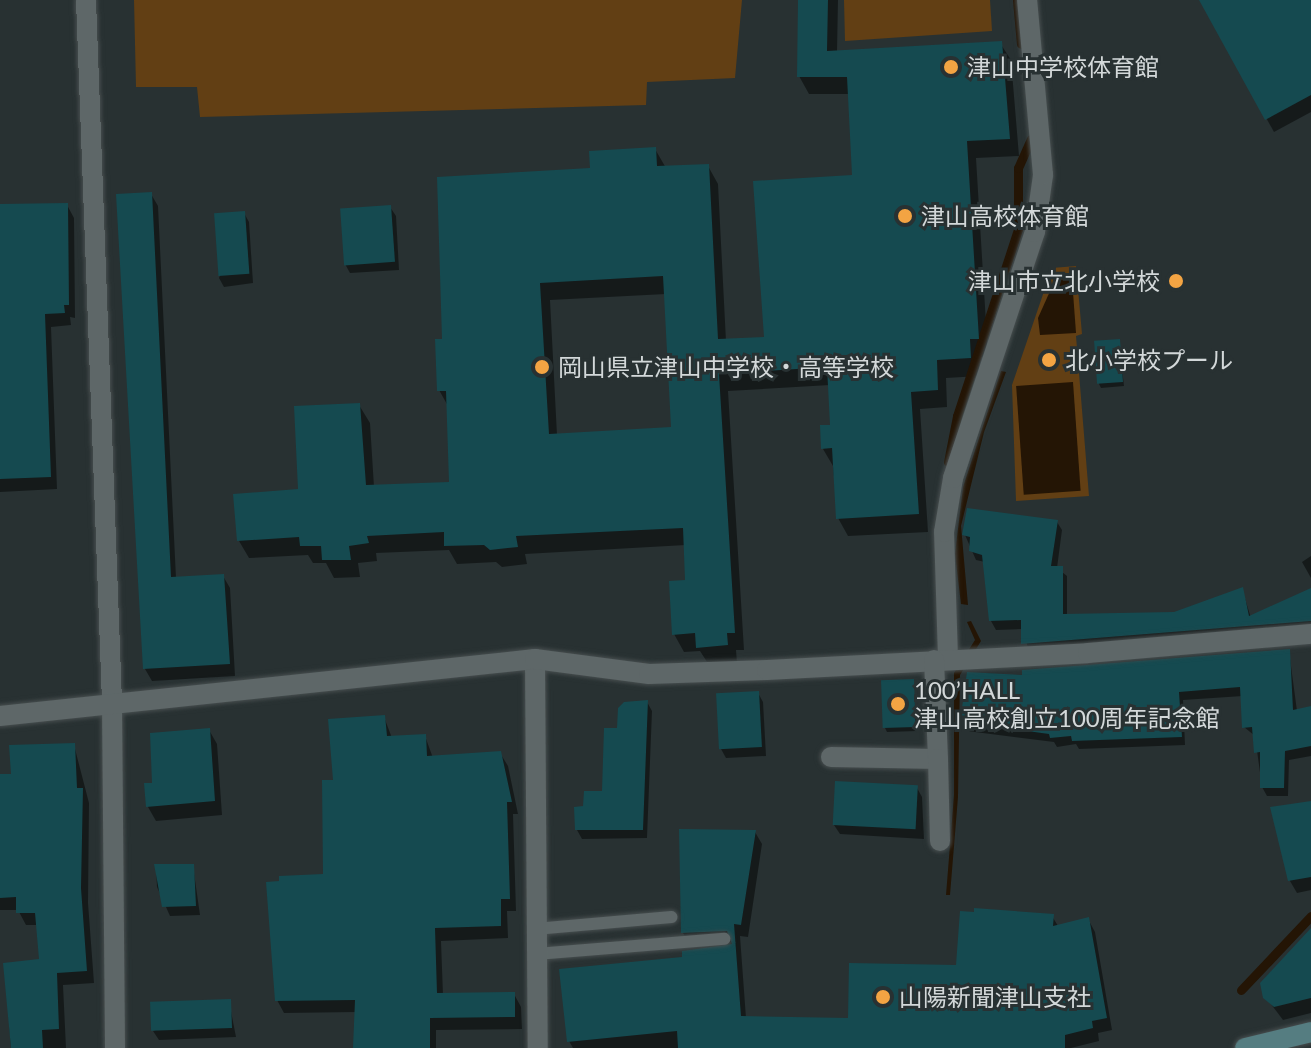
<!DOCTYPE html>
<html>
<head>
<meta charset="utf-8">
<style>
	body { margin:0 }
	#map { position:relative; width:1311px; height:1048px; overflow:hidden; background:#283132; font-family:Lato,"Noto Sans JP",sans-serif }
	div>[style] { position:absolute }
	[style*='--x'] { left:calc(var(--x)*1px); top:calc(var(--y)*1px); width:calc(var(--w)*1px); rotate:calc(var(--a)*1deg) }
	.green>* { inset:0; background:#623f14 }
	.water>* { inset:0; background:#241505; transform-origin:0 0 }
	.shadow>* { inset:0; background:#0007 }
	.stream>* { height:9px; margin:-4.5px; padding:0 4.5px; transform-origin:4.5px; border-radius:4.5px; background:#241505 }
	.building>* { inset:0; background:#154a50; transform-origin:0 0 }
	.roads { filter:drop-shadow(0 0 2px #474e4f) drop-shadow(0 0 2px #474e4f) }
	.lane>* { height:12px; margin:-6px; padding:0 6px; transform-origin:6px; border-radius:6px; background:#5e6768 }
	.street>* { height:20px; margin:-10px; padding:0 10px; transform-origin:10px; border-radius:10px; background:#5e6768 }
	.secondary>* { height:20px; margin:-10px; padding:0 10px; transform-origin:10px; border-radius:10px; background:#557d81 }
	.dots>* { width:22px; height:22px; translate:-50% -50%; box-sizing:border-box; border:4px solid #283132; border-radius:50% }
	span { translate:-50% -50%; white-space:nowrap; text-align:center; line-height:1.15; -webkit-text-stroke:6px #283132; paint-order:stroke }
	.poi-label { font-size:24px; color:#d3d8d9 }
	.left { translate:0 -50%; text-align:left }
	.right { translate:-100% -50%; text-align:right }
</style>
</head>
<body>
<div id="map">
	<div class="green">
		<i style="clip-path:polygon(134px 0,742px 0,735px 78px,647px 82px,646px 105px,200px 117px,197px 87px,136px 87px)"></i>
		<i style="clip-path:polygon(844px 0,990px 0,992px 31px,845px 41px)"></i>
		<i style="clip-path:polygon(1076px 266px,1082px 334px,1076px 336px,1089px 496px,1016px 501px,1012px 385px,1052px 268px)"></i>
	</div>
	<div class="water">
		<i style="clip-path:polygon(1072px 279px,1076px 333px,1040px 335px,1038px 318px,1055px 280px)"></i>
		<i style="clip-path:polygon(1001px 371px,1006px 372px,984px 432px,961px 526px,968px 605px,961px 604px,955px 554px,963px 487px)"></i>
		<i style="left:1073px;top:382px;width:109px;height:57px;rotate:86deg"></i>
		<i style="clip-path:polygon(971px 621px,981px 641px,960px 675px,958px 797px,950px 895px,946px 895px,954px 795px,954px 673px,975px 640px,967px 622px)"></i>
	</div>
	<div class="shadow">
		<i style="clip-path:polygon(evenodd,800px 0,838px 0,837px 52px,1000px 43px,1011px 60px,1019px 156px,976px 158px,988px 356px,979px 357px,980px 376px,946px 378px,947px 407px,920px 409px,928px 532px,848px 536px,838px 518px,833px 466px,823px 449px,832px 427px,830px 385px,728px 391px,744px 650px,736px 650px,737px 663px,709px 665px,700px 651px,684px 652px,674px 634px,688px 581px,686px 545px,525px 554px,527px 564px,502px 567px,496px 562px,457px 564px,449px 550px,376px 553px,377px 561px,358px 563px,360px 577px,334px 578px,326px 563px,313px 563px,308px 555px,249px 558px,239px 541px,300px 491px,359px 405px,370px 423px,374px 487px,451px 484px,448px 406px,439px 390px,444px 341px,592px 170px,655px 149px,666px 168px,708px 166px,718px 184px,726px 341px,766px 339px,854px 177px,850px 94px,809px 94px,799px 76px,800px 0,666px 294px,673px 428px,557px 435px,550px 300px,666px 294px)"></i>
		<i style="clip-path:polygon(1201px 0,1311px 0,1311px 112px,1274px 132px)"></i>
		<i style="clip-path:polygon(151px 194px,158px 206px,176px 578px,223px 576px,230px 588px,235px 676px,152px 681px,145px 669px)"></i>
		<i style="clip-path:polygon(67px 205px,74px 218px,75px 318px,70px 317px,71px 325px,51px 327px,57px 489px,0 492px,0 207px)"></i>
		<i style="clip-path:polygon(390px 207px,396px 216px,399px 270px,350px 273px,345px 264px)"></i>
		<i style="clip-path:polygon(244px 213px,249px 222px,253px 283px,224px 287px,219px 278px)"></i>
		<i style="clip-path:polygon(1119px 342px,1124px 386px,1101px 388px,1099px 384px)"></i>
		<i style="clip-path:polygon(1057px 522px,1062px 530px,1057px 568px,1067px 576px,1067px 615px,1174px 614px,1242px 589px,1251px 618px,1311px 590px,1311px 632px,1029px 652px,1023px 629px,996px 630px,991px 621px,985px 562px,976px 560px,965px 535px)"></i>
		<i style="clip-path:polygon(1311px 556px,1311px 578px,1302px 562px)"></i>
		<i style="clip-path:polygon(1289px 651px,1297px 711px,1311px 708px,1311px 756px,1289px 760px,1288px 796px,1267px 796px,1262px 787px,1255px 736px,1244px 727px,1243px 696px,1183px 700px,1185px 745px,1079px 749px,1076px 744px,1057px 747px,1054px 742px,967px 731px,962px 722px,1024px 677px)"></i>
		<i style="clip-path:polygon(913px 681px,917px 731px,887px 732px,885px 728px)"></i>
		<i style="clip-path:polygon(758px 693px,763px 702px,766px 756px,726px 758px,721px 749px)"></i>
		<i style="clip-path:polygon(647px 702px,652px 711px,647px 838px,582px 839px,577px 830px,585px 808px,604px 793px,619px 730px)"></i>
		<i style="clip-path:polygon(384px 717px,392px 738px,425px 736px,433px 758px,500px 753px,508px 766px,518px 814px,513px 814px,516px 911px,507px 911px,508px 938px,441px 941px,443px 995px,514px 994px,521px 1007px,522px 1029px,436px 1030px,436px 1048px,355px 1048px,357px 1012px,284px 1013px,277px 1000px,325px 876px,336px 782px)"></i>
		<i style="clip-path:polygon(209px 730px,217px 744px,222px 815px,156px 821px,148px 807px,154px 785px)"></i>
		<i style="clip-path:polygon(74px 745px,89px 803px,88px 903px,94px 983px,63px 985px,66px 1048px,11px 1048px,5px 965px,41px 961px,38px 925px,26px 925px,18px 910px,0 910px,0 830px)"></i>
		<i style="clip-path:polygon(917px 788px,922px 797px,924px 839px,840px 834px,834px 825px)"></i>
		<i style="clip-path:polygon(1311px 806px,1311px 890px,1297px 893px,1290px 881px)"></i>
		<i style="clip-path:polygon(755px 832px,762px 844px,748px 937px,740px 936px,746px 1018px,850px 1020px,1052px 916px,1058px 926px,1088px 919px,1095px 932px,1112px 1030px,1098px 1033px,1099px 1041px,1071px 1048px,573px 1048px,569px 1041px,684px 958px,725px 950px,736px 942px,690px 945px,683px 933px)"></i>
		<i style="clip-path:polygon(156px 866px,193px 866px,200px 915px,170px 916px,157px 887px)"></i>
		<i style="clip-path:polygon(1311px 931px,1311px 1013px,1283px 1020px,1262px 992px,1266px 977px)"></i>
		<i style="clip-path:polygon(229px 1001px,236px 1037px,159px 1040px,153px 1031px)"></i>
	</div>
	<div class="stream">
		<i style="--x:1017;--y:0;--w:44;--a:84.8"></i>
		<i style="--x:948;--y:462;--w:47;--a:-78.9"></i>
		<i style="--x:957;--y:416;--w:197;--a:-71.9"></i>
		<i style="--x:1018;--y:229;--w:61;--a:-90"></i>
		<i style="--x:1018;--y:168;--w:32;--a:-66"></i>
		<i style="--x:1241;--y:990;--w:102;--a:-46.6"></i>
	</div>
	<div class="building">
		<i style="clip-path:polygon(evenodd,798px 0,828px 0,827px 51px,1002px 41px,1010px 139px,967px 141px,979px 339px,970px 339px,971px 358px,937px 360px,938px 390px,911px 392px,919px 514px,836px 519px,832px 448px,821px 449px,820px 425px,830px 425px,827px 367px,719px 374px,735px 633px,727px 633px,728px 645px,696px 648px,695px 633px,672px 635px,669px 581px,685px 580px,683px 528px,516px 536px,518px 547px,490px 550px,484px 545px,444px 546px,444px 532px,367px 536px,369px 543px,349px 546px,351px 560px,322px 560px,321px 546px,300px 546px,299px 537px,237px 541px,233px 494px,298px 489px,294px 406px,360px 403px,366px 485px,449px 482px,446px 391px,437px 391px,435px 339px,442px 339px,437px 177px,590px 168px,589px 151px,656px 147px,657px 166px,709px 164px,718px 339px,764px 337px,753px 181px,852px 175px,847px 77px,797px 77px,798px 0,663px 276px,671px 427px,549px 434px,540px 283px,663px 276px)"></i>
		<i style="clip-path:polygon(1199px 0,1311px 0,1311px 95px,1265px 120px)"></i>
		<i style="clip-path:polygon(152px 192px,171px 577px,224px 574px,230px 664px,143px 669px,116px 194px)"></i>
		<i style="clip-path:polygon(68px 203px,69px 305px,64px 305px,65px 313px,45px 314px,51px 477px,0 479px,0 204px)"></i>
		<i style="left:391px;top:205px;width:57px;height:51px;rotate:86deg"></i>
		<i style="left:245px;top:211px;width:63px;height:31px;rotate:86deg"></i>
		<i style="left:1120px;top:339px;width:43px;height:26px;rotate:86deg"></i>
		<i style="clip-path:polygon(967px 508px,1058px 520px,1051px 566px,1063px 566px,1063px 614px,1174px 612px,1243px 587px,1249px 616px,1311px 588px,1311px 621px,1021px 644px,1021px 620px,989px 621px,982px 555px,969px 551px,970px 537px,962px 535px)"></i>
		<i style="clip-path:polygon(1290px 649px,1293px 710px,1311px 706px,1311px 746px,1285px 751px,1284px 788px,1260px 788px,1260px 752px,1254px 753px,1252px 727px,1242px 728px,1240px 687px,1179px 692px,1182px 737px,1072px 741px,1071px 736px,1050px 738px,1049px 734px,960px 722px,967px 672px,1022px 675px,1022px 670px)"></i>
		<i style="left:914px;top:679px;width:48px;height:33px;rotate:88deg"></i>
		<i style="left:759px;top:691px;width:56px;height:43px;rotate:87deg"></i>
		<i style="clip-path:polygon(648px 700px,643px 830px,575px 830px,574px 807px,583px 806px,584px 791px,602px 791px,604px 728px,617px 728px,618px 708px,624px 702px)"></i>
		<i style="clip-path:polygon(385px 715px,387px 736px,426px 734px,427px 756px,501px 751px,512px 802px,507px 802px,510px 899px,501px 899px,501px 926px,435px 928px,437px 993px,515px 992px,515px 1017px,430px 1018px,430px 1048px,353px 1048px,355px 1000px,275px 1001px,266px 882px,279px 881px,279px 876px,323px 874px,322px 780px,333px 780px,328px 719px)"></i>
		<i style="clip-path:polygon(210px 728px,215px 801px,146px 807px,144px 783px,152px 783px,150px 733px)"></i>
		<i style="clip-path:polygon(75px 743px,77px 788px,83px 788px,81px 888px,87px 971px,57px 973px,59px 1029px,42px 1030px,43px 1048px,11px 1048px,3px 963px,39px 959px,35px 913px,16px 913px,16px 897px,0 898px,0 774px,11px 774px,9px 745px)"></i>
		<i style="left:835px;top:781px;width:83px;height:44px;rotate:3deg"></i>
		<i style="clip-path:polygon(1311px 801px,1311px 877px,1288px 881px,1270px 807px)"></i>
		<i style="clip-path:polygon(679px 829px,756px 830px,741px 925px,734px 924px,741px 1016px,848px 1018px,849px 963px,956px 965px,960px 911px,974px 912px,974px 908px,1054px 914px,1053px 926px,1089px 917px,1107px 1018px,1092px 1021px,1093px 1028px,1065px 1035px,1065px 1048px,678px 1048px,677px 1031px,567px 1042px,559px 969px,682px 957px,682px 951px,732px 944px,727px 931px,681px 933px)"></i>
		<i style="clip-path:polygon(154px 864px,194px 864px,196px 906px,162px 907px)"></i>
		<i style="clip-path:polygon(1311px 928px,1311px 998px,1274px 1007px,1263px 998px,1260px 983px)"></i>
		<i style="left:231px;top:999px;width:29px;height:81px;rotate:88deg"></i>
	</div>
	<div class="roads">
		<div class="lane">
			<i style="--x:535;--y:929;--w:137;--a:-5"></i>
			<i style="--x:536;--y:954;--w:189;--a:-4.6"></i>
		</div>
		<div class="street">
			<i style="--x:86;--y:0;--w:703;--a:87.88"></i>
			<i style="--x:112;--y:703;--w:345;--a:89.5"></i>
			<i style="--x:948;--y:658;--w:126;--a:-91.8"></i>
			<i style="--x:944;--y:532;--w:55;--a:-80.5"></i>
			<i style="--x:953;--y:478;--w:259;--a:-71.6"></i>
			<i style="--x:1035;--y:232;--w:58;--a:-82"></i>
			<i style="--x:1043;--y:175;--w:176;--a:-95.2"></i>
			<i style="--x:535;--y:659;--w:389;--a:89.6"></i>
			<i style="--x:0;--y:716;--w:538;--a:-6.08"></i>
			<i style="--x:535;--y:659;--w:115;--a:7.5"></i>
			<i style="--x:649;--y:674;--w:118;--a:-1.9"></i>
			<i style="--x:767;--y:670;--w:321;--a:-3"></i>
			<i style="--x:1088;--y:653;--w:224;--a:-4.9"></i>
			<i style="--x:831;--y:757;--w:107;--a:1.1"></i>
			<i style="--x:938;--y:759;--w:99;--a:-92.3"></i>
			<i style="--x:938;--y:759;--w:82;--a:88.6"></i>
		</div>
		<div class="secondary">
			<i style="--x:1245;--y:1048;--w:68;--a:-13.6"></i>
		</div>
	</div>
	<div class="dots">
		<i style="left:951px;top:67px;background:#f3a443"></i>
		<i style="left:905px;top:216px;background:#f3a443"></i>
		<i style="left:1176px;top:281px;background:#f3a443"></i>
		<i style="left:1049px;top:360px;background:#f3a443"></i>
		<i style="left:542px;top:367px;background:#f3a443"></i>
		<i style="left:898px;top:704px;background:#f3a443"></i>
		<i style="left:883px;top:997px;background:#f3a443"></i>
	</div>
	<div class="poi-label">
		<span class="left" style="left:967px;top:67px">津山中学校体育館</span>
		<span class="left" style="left:921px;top:216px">津山高校体育館</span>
		<span class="right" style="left:1160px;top:281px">津山市立北小学校</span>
		<span class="left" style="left:1065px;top:360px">北小学校プール</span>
		<span class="left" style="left:558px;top:367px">岡山県立津山中学校・高等学校</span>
		<span class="left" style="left:914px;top:704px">100’HALL<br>津山高校創立100周年記念館</span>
		<span class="left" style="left:899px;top:997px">山陽新聞津山支社</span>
	</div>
</div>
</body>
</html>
